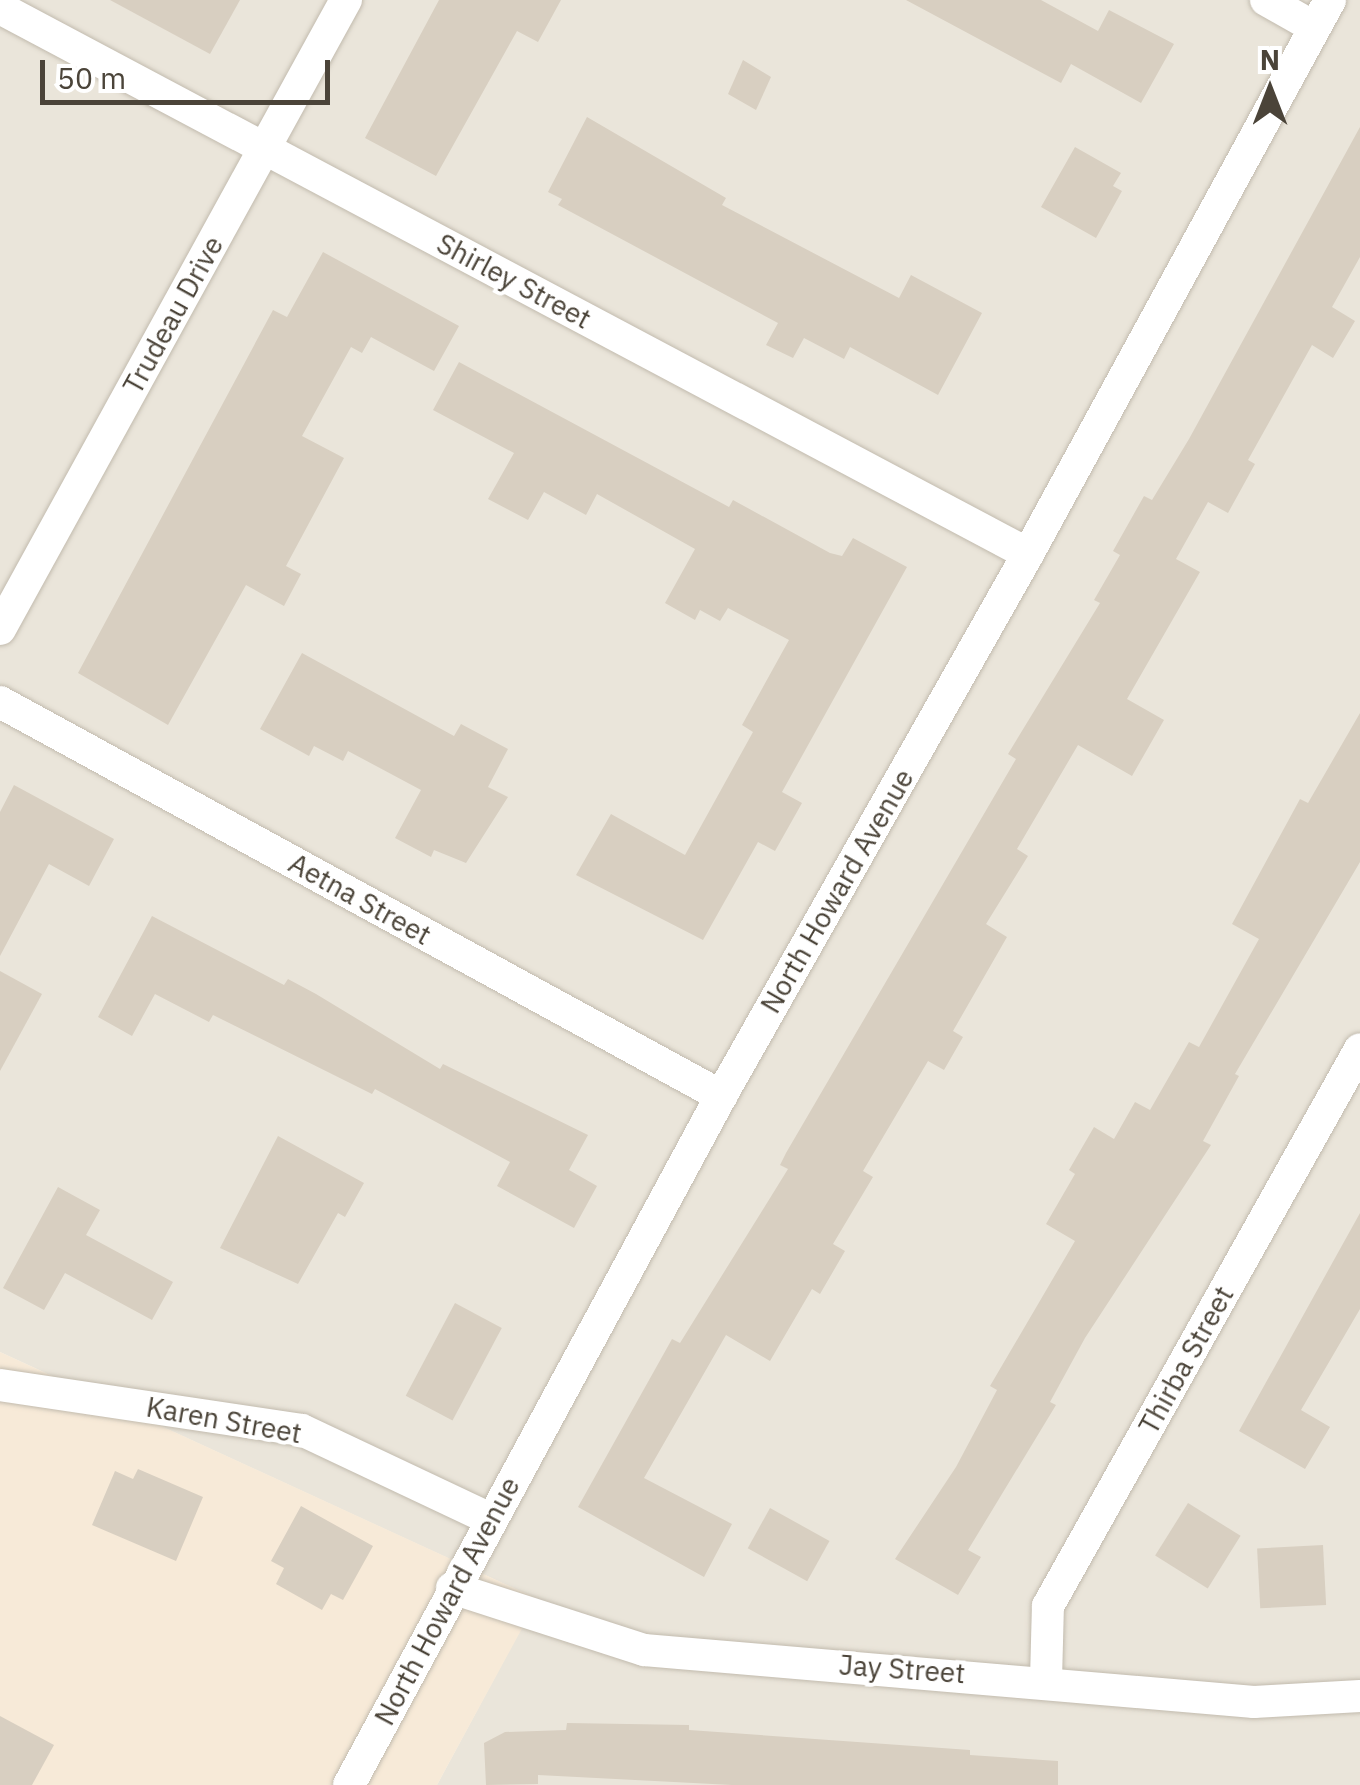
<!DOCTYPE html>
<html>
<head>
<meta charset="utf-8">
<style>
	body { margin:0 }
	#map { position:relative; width:1360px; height:1785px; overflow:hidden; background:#f6f3ec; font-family:"IBM Plex Sans",sans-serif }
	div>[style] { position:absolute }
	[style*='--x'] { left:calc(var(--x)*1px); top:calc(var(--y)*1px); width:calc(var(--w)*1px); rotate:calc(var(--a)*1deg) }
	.residential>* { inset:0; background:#eae5da }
	.commercial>* { inset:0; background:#f7ead8 }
	.building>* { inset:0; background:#d8cfc1; transform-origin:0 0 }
	.roads { filter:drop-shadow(0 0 2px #c2bbae) drop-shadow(0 0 2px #c2bbae) }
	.minor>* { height:32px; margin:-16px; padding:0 16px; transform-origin:16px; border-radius:16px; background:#fff }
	span { translate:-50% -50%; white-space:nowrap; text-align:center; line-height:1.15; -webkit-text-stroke:8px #fff; paint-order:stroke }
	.street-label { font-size:28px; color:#4b4439 }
	.north { position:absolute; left:1220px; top:40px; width:100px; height:100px; -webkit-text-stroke:8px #fff; paint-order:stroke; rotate:0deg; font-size:28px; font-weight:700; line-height:40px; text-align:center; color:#4b4439 }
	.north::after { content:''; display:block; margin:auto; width:35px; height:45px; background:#4b4439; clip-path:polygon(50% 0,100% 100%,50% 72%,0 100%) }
	.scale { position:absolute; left:40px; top:60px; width:290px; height:45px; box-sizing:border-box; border:5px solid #4b4439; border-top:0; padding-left:12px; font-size:30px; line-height:35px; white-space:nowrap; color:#4b4439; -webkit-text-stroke:8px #fff; paint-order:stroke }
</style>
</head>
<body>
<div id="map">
	<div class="residential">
		<i style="clip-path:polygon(0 0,1360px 0,1360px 1785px,437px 1785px,537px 1599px,0 1352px)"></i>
	</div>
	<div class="commercial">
		<i style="clip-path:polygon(0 1352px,538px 1599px,437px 1785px,0 1785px)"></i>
	</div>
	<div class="building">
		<i style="clip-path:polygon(110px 0,240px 0,210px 54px)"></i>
		<i style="clip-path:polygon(439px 0,561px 0,538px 42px,517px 31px,436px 176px,365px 138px)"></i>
		<i style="clip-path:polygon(906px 0,1041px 0,1098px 31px,1109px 10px,1174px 44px,1141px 103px,1071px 64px,1061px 83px)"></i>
		<i style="clip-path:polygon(743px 60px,771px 77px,756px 110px,728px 94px)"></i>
		<i style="clip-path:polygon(587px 117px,726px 198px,722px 205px,899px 298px,911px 275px,982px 313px,938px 395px,850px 347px,844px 359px,804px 338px,793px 358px,766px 345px,778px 323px,558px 205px,562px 199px,548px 192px)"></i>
		<i style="clip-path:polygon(1360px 127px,1360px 257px,1332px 307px,1355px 321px,1333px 358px,1312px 345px,1248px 460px,1255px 464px,1228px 513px,1208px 502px,1176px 559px,1200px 572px,1127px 699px,1164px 720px,1132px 776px,1078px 745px,1017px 849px,1028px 856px,986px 924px,1007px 937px,953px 1031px,963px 1037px,944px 1070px,928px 1061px,863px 1171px,873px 1177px,833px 1244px,845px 1251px,820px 1294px,812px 1289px,770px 1361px,726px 1335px,644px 1478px,732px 1524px,704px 1577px,578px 1507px,672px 1339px,680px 1343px,788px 1169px,780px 1165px,786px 1153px,1016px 759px,1008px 754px,1100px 603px,1094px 600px,1120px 555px,1113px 551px,1144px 496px,1152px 500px,1189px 439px)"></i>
		<i style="clip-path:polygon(1075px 147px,1121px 173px,1113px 186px,1122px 191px,1096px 238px,1041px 207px)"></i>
		<i style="clip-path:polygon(323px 252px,459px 326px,434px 371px,371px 337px,362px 353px,351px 347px,302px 436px,344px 458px,286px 566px,301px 574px,284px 606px,246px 585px,168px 725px,78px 673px,273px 310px,287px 317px)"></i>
		<i style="clip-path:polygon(459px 362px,729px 507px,733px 500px,830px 553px,842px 556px,853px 538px,907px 567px,782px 792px,802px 803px,775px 851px,758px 842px,703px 940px,576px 875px,611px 814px,685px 855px,753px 732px,742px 725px,789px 640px,728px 608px,720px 621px,700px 610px,695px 620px,665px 603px,695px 549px,597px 494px,586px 515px,544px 492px,528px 520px,488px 499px,514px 453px,433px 410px)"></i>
		<i style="clip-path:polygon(302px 653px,454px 736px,461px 724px,508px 749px,488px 787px,508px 797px,466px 863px,434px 850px,431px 857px,395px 838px,421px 790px,348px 751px,343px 761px,314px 746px,309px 756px,260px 729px)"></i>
		<i style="clip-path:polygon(1360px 713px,1360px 862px,1235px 1074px,1239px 1076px,1203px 1141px,1211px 1145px,1085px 1338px,1050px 1402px,1056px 1405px,968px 1550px,981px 1557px,958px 1595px,895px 1559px,956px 1467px,997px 1390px,990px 1386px,1075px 1241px,1046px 1224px,1075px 1174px,1069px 1170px,1094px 1127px,1114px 1139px,1135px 1102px,1150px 1110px,1189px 1042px,1199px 1047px,1259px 939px,1232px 924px,1300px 799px,1308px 803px)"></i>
		<i style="clip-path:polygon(14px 785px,114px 839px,89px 886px,49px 864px,0 956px,0 812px)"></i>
		<i style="clip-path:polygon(152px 916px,284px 985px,288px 979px,316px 994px,440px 1069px,443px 1064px,588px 1135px,569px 1170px,597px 1186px,574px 1228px,497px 1186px,510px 1162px,375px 1089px,372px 1094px,213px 1015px,209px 1022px,155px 994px,132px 1036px,98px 1017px)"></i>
		<i style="clip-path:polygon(0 971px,42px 994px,0 1071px)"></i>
		<i style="clip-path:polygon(278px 1136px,364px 1183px,345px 1217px,338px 1213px,298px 1284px,220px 1248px)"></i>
		<i style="clip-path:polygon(58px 1187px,100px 1210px,86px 1235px,173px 1282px,152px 1320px,65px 1273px,44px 1310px,3px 1288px)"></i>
		<i style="clip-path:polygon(1360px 1213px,1360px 1309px,1301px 1410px,1330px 1427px,1305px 1469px,1239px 1431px)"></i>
		<i style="left:455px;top:1303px;width:53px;height:105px;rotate:28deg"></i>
		<i style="clip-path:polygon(138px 1469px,203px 1497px,176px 1561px,92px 1525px,115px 1471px,133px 1479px)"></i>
		<i style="left:1188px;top:1503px;width:62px;height:62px;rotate:32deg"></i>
		<i style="clip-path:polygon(301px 1506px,373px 1546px,343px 1600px,331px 1594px,322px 1610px,276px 1584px,284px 1568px,271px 1561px)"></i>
		<i style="left:770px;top:1508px;width:68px;height:46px;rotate:29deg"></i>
		<i style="left:1323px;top:1545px;width:60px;height:66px;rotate:87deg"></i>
		<i style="clip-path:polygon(0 1716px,54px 1745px,32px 1785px,0 1785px)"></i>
		<i style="clip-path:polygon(567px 1723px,689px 1725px,689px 1730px,970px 1750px,970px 1755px,1058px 1761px,1058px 1785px,732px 1785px,538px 1775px,538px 1784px,486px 1785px,484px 1743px,505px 1732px,566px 1730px)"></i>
	</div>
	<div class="roads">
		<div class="minor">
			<i style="--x:1266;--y:0;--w:55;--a:29.4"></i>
			<i style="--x:0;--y:8;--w:1164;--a:27.97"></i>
			<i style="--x:0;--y:629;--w:718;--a:-61.19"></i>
			<i style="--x:0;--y:702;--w:822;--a:28.65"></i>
			<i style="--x:0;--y:1385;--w:305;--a:8.5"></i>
			<i style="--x:302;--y:1430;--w:208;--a:25.3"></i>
			<i style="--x:452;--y:1588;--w:202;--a:17.9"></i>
			<i style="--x:644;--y:1650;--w:612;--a:4.87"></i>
			<i style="--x:1254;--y:1702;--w:106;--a:-3.2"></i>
			<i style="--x:1046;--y:1680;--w:74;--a:-88.5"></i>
			<i style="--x:1048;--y:1606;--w:638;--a:-60.74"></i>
			<i style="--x:349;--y:1785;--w:783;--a:-61.63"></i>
			<i style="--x:721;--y:1096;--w:623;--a:-60.47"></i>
			<i style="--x:1028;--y:554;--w:631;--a:-61.4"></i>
		</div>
	</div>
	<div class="street-label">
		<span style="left:514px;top:281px;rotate:28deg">Shirley Street</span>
		<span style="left:173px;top:315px;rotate:-61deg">Trudeau Drive</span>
		<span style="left:837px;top:891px;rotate:-60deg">North Howard Avenue</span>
		<span style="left:360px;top:899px;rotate:29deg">Aetna Street</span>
		<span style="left:1186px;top:1360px;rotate:-61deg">Thirba Street</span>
		<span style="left:224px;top:1420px;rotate:10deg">Karen Street</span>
		<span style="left:447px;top:1601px;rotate:-62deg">North Howard Avenue</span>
		<span style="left:902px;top:1669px;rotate:4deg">Jay Street</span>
	</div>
	<div class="north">N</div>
	<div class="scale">50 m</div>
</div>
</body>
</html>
